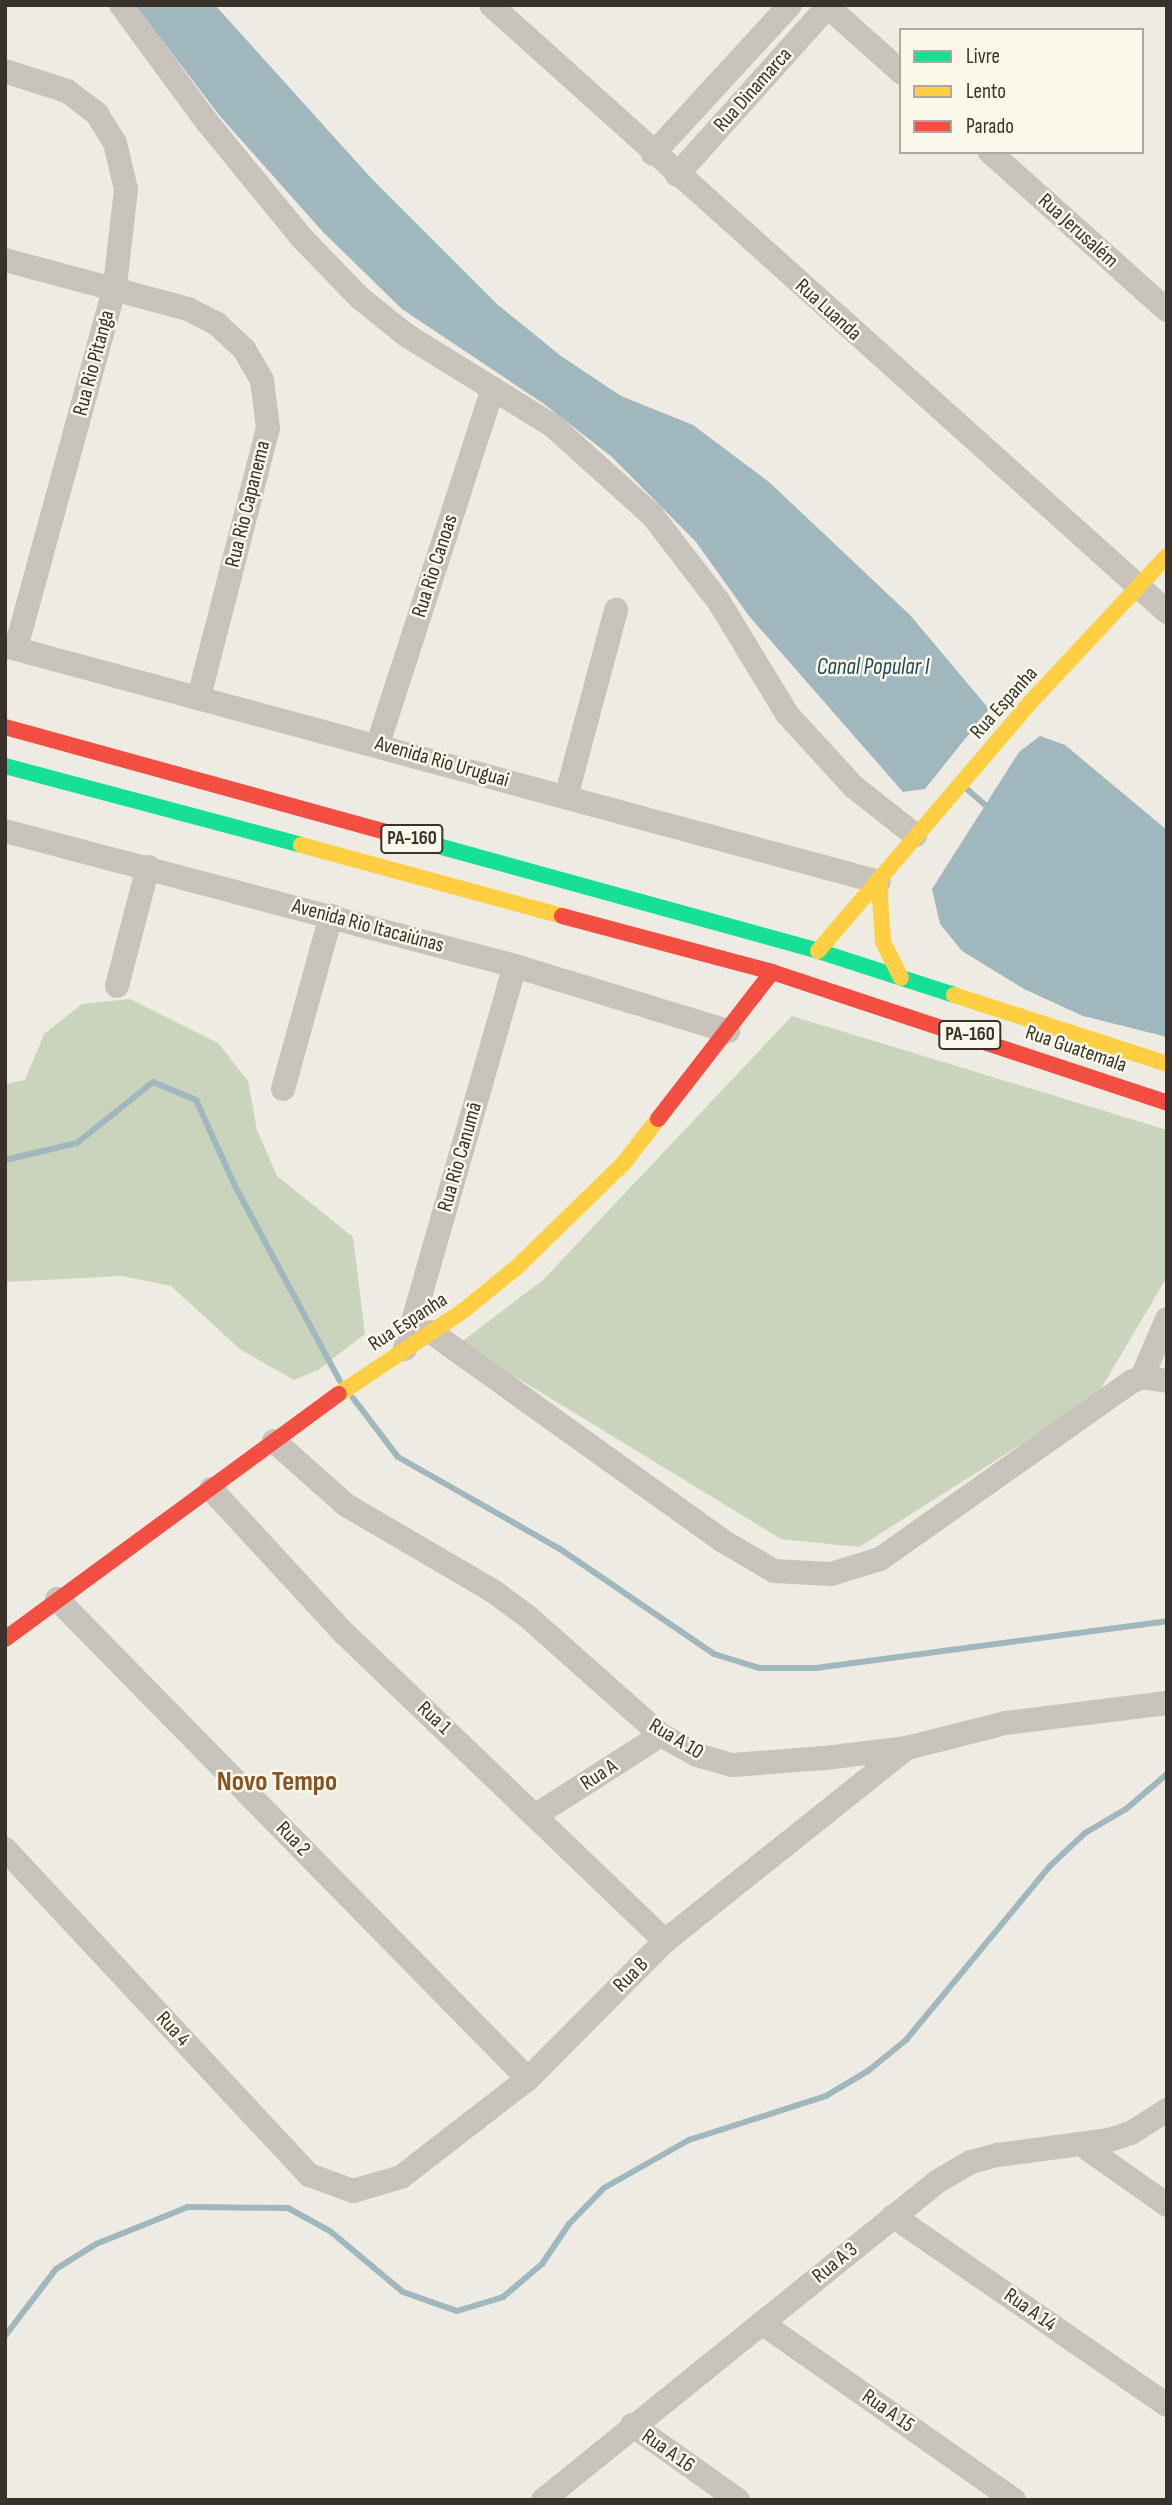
<!DOCTYPE html>
<html>
<head>
<meta charset="utf-8">
<style>
	body { margin:0 }
	#map { position:relative; width:1172px; height:2505px; overflow:hidden; background:#eeebe2; font-family:"Sofia Sans Condensed",sans-serif }
	div>[style] { position:absolute }
	[style*='--x'] { left:calc(var(--x)*1px); top:calc(var(--y)*1px); width:calc(var(--w)*1px); rotate:calc(var(--a)*1deg) }
	.green>* { inset:0; background:#cad4bd }
	.water>* { inset:0; background:#a0b7be }
	.stream>* { height:6px; margin:-3px; padding:0 3px; transform-origin:3px; border-radius:3px; background:#a0b7be }
	.street>* { height:24px; margin:-12px; padding:0 12px; transform-origin:12px; border-radius:12px; background:#c7c3bb }
	.fast>* { height:16px; margin:-8px; padding:0 8px; transform-origin:8px; border-radius:8px; background:#16e098 }
	.slow>* { height:16px; margin:-8px; padding:0 8px; transform-origin:8px; border-radius:8px; background:#ffcf43 }
	.jam>* { height:16px; margin:-8px; padding:0 8px; transform-origin:8px; border-radius:8px; background:#f24e42 }
	span { translate:-50% -50%; white-space:nowrap; text-align:center; line-height:1.15; -webkit-text-stroke:5px #faf7eb; paint-order:stroke }
	.shield-label span { padding:2px 5px; background:#faf7eb; border:2px solid; border-radius:5px; -webkit-text-stroke-width:0 }
	.shield-label { font-size:19px; color:#38322a; font-weight:700 }
	.street-label { font-size:21px; color:#38322a }
	.water-label { font-size:23px; color:#204859; font-style:italic }
	.district-label { font-size:28px; color:#865324; font-weight:700 }
	.frame { position:absolute; inset:0; border:7px solid #38322a; pointer-events:none }
	.legend { position:absolute; left:899px; top:28px; width:245px; height:126px; box-sizing:border-box; background:#faf7eb; border:2px solid #aca89e; margin:0; padding:9px 12px; list-style:none; font-size:21px; color:#38322a }
	.legend li { display:flex; align-items:center; gap:14px; height:35px }
	.legend b { width:35px; border:2px solid #aca89e }
</style>
</head>
<body>
<div id="map">
	<div class="green">
		<i style="clip-path:polygon(130px 999px,218px 1043px,248px 1081px,257px 1130px,277px 1176px,353px 1237px,365px 1334px,318px 1370px,294px 1380px,241px 1350px,171px 1286px,122px 1276px,5px 1282px,5px 1084px,25px 1080px,44px 1034px,82px 1004px)"></i>
		<i style="clip-path:polygon(792px 1016px,1167px 1130px,1167px 1277px,1096px 1397px,859px 1547px,781px 1539px,460px 1343px,543px 1280px)"></i>
	</div>
	<div class="water">
		<i style="clip-path:polygon(135px 5px,215px 5px,371px 178px,498px 305px,561px 356px,621px 396px,693px 425px,769px 482px,910px 615px,989px 709px,925px 789px,903px 792px,749px 616px,696px 542px,612px 457px,544px 404px,402px 309px,323px 232px,219px 115px)"></i>
		<i style="clip-path:polygon(1040px 736px,1065px 745px,1167px 830px,1167px 1037px,1083px 1016px,1024px 989px,962px 951px,940px 924px,932px 889px,1019px 752px)"></i>
	</div>
	<div class="stream">
		<i style="--x:968;--y:790;--w:30;--a:41"></i>
		<i style="--x:5;--y:1160;--w:74;--a:-13.3"></i>
		<i style="--x:77;--y:1143;--w:97;--a:-38.8"></i>
		<i style="--x:153;--y:1082;--w:47;--a:22.7"></i>
		<i style="--x:196;--y:1100;--w:97;--a:65.6"></i>
		<i style="--x:236;--y:1188;--w:219;--a:61.7"></i>
		<i style="--x:353;--y:1398;--w:74;--a:52.7"></i>
		<i style="--x:398;--y:1457;--w:186;--a:29.6"></i>
		<i style="--x:560;--y:1549;--w:186;--a:34.3"></i>
		<i style="--x:714;--y:1654;--w:47;--a:17.3"></i>
		<i style="--x:759;--y:1668;--w:57;--a:0"></i>
		<i style="--x:816;--y:1668;--w:354;--a:-7.6"></i>
		<i style="--x:5;--y:2336;--w:84;--a:-52.7"></i>
		<i style="--x:56;--y:2269;--w:47;--a:-32"></i>
		<i style="--x:96;--y:2244;--w:99;--a:-21.9"></i>
		<i style="--x:188;--y:2207;--w:100;--a:0.6"></i>
		<i style="--x:288;--y:2208;--w:48;--a:28.7"></i>
		<i style="--x:330;--y:2231;--w:95;--a:39.9"></i>
		<i style="--x:403;--y:2292;--w:57;--a:19.4"></i>
		<i style="--x:457;--y:2311;--w:48;--a:-16.9"></i>
		<i style="--x:503;--y:2297;--w:51;--a:-40.2"></i>
		<i style="--x:542;--y:2264;--w:48;--a:-56"></i>
		<i style="--x:569;--y:2224;--w:50;--a:-45.8"></i>
		<i style="--x:604;--y:2188;--w:98;--a:-29.5"></i>
		<i style="--x:689;--y:2140;--w:144;--a:-17.8"></i>
		<i style="--x:826;--y:2096;--w:49;--a:-30.8"></i>
		<i style="--x:868;--y:2071;--w:49;--a:-39.2"></i>
		<i style="--x:906;--y:2040;--w:226;--a:-50.4"></i>
		<i style="--x:1050;--y:1866;--w:48;--a:-43.3"></i>
		<i style="--x:1085;--y:1833;--w:48;--a:-30.3"></i>
		<i style="--x:1126;--y:1809;--w:54;--a:-40.5"></i>
	</div>
	<div class="street">
		<i style="--x:121;--y:5;--w:145;--a:53.7"></i>
		<i style="--x:207;--y:122;--w:149;--a:50.7"></i>
		<i style="--x:301;--y:237;--w:85;--a:46"></i>
		<i style="--x:360;--y:298;--w:59;--a:38.8"></i>
		<i style="--x:406;--y:335;--w:173;--a:31.8"></i>
		<i style="--x:553;--y:426;--w:133;--a:42"></i>
		<i style="--x:652;--y:515;--w:110;--a:52.4"></i>
		<i style="--x:719;--y:602;--w:131;--a:58.7"></i>
		<i style="--x:787;--y:714;--w:99;--a:47.5"></i>
		<i style="--x:854;--y:787;--w:78;--a:38.2"></i>
		<i style="--x:491;--y:5;--w:909;--a:41.92"></i>
		<i style="--x:826;--y:5;--w:101;--a:41.8"></i>
		<i style="--x:5;--y:71;--w:65;--a:17.9"></i>
		<i style="--x:67;--y:91;--w:38;--a:37"></i>
		<i style="--x:97;--y:114;--w:34;--a:58"></i>
		<i style="--x:115;--y:143;--w:47;--a:76.6"></i>
		<i style="--x:126;--y:189;--w:98;--a:96.5"></i>
		<i style="--x:115;--y:286;--w:376;--a:105.3"></i>
		<i style="--x:990;--y:152;--w:237;--a:41.8"></i>
		<i style="--x:653;--y:154;--w:202;--a:-47.4"></i>
		<i style="--x:677;--y:175;--w:228;--a:-48.2"></i>
		<i style="--x:5;--y:260;--w:189;--a:15"></i>
		<i style="--x:188;--y:309;--w:33;--a:27"></i>
		<i style="--x:217;--y:324;--w:37;--a:43"></i>
		<i style="--x:244;--y:349;--w:36;--a:60"></i>
		<i style="--x:262;--y:380;--w:48;--a:82.9"></i>
		<i style="--x:268;--y:428;--w:278;--a:104.4"></i>
		<i style="--x:5;--y:646;--w:905;--a:15.11"></i>
		<i style="--x:378;--y:744;--w:374;--a:-72.1"></i>
		<i style="--x:566;--y:797;--w:194;--a:-75"></i>
		<i style="--x:5;--y:831;--w:528;--a:14.83"></i>
		<i style="--x:515;--y:966;--w:223;--a:17"></i>
		<i style="--x:117;--y:986;--w:123;--a:-75.4"></i>
		<i style="--x:283;--y:1089;--w:180;--a:-74.5"></i>
		<i style="--x:431;--y:1332;--w:357;--a:35.6"></i>
		<i style="--x:721;--y:1540;--w:61;--a:30.3"></i>
		<i style="--x:774;--y:1571;--w:57;--a:3"></i>
		<i style="--x:831;--y:1574;--w:51;--a:-17"></i>
		<i style="--x:880;--y:1559;--w:307;--a:-35.2"></i>
		<i style="--x:1131;--y:1382;--w:12;--a:-24"></i>
		<i style="--x:1142;--y:1377;--w:25;--a:9"></i>
		<i style="--x:405;--y:1349;--w:398;--a:-74"></i>
		<i style="--x:1142;--y:1377;--w:63;--a:-66.7"></i>
		<i style="--x:274;--y:1441;--w:96;--a:41.6"></i>
		<i style="--x:346;--y:1505;--w:170;--a:30.3"></i>
		<i style="--x:493;--y:1591;--w:42;--a:36.3"></i>
		<i style="--x:527;--y:1616;--w:179;--a:41.6"></i>
		<i style="--x:661;--y:1735;--w:41;--a:29.1"></i>
		<i style="--x:697;--y:1755;--w:36;--a:16"></i>
		<i style="--x:732;--y:1765;--w:93;--a:-4.3"></i>
		<i style="--x:825;--y:1758;--w:83;--a:-7"></i>
		<i style="--x:907;--y:1748;--w:102;--a:-14.2"></i>
		<i style="--x:1006;--y:1723;--w:162;--a:-7.1"></i>
		<i style="--x:211;--y:1489;--w:197;--a:47.3"></i>
		<i style="--x:345;--y:1634;--w:443;--a:43.8"></i>
		<i style="--x:57;--y:1599;--w:672;--a:45.54"></i>
		<i style="--x:536;--y:1815;--w:148;--a:-32.6"></i>
		<i style="--x:5;--y:1849;--w:446;--a:47"></i>
		<i style="--x:309;--y:2175;--w:47;--a:20"></i>
		<i style="--x:353;--y:2191;--w:50;--a:-16.3"></i>
		<i style="--x:401;--y:2177;--w:160;--a:-37.7"></i>
		<i style="--x:528;--y:2079;--w:194;--a:-45.2"></i>
		<i style="--x:665;--y:1941;--w:310;--a:-38.6"></i>
		<i style="--x:1082;--y:2145;--w:104;--a:35.2"></i>
		<i style="--x:893;--y:2216;--w:333;--a:34.6"></i>
		<i style="--x:762;--y:2323;--w:308;--a:35.1"></i>
		<i style="--x:632;--y:2425;--w:130;--a:35.3"></i>
		<i style="--x:543;--y:2500;--w:508;--a:-38.92"></i>
		<i style="--x:938;--y:2181;--w:38;--a:-30"></i>
		<i style="--x:971;--y:2162;--w:28;--a:-15"></i>
		<i style="--x:998;--y:2155;--w:112;--a:-7.7"></i>
		<i style="--x:1109;--y:2140;--w:23;--a:-18"></i>
		<i style="--x:1131;--y:2133;--w:43;--a:-32.6"></i>
	</div>
	<div class="fast">
		<i style="--x:5;--y:766;--w:306;--a:14.9"></i>
		<i style="--x:420;--y:841;--w:413;--a:15.4"></i>
		<i style="--x:818;--y:951;--w:143;--a:17.9"></i>
	</div>
	<div class="slow">
		<i style="--x:301;--y:845;--w:270;--a:15.2"></i>
		<i style="--x:879;--y:882;--w:60;--a:86.2"></i>
		<i style="--x:883;--y:942;--w:40;--a:63.4"></i>
		<i style="--x:818;--y:951;--w:322;--a:-49.5"></i>
		<i style="--x:1027;--y:706;--w:205;--a:-47"></i>
		<i style="--x:954;--y:995;--w:224;--a:17.9"></i>
		<i style="--x:339;--y:1394;--w:149;--a:-33.8"></i>
		<i style="--x:463;--y:1311;--w:70;--a:-39.2"></i>
		<i style="--x:517;--y:1267;--w:148;--a:-44.2"></i>
		<i style="--x:623;--y:1164;--w:57;--a:-52.1"></i>
	</div>
	<div class="jam">
		<i style="--x:5;--y:727;--w:430;--a:15.4"></i>
		<i style="--x:562;--y:916;--w:217;--a:14.9"></i>
		<i style="--x:772;--y:972;--w:416;--a:18.3"></i>
		<i style="--x:658;--y:1119;--w:186;--a:-52.2"></i>
		<i style="--x:5;--y:1639;--w:414;--a:-36.3"></i>
	</div>
	<div class="shield-label">
		<span style="left:412px;top:839px">PA-160</span>
		<span style="left:970px;top:1035px">PA-160</span>
	</div>
	<div class="street-label">
		<span style="left:753px;top:90px;rotate:-48deg">Rua Dinamarca</span>
		<span style="left:1078px;top:231px;rotate:42deg">Rua Jerusalém</span>
		<span style="left:828px;top:310px;rotate:42deg">Rua Luanda</span>
		<span style="left:94px;top:363px;rotate:-75deg">Rua Rio Pitanga</span>
		<span style="left:248px;top:504px;rotate:-76deg">Rua Rio Capanema</span>
		<span style="left:435px;top:566px;rotate:-72deg">Rua Rio Canoas</span>
		<span style="left:1004px;top:703px;rotate:-48deg">Rua Espanha</span>
		<span style="left:442px;top:762px;rotate:16deg">Avenida Rio Uruguai</span>
		<span style="left:368px;top:926px;rotate:15deg">Avenida Rio Itacaiúnas</span>
		<span style="left:1076px;top:1049px;rotate:19deg">Rua Guatemala</span>
		<span style="left:460px;top:1157px;rotate:-74deg">Rua Rio Canumã</span>
		<span style="left:408px;top:1322px;rotate:-33deg">Rua Espanha</span>
		<span style="left:434px;top:1718px;rotate:43deg">Rua 1</span>
		<span style="left:676px;top:1739px;rotate:31deg">Rua A 10</span>
		<span style="left:599px;top:1775px;rotate:-33deg">Rua A</span>
		<span style="left:293px;top:1839px;rotate:46deg">Rua 2</span>
		<span style="left:631px;top:1975px;rotate:-45deg">Rua B</span>
		<span style="left:173px;top:2029px;rotate:47deg">Rua 4</span>
		<span style="left:835px;top:2263px;rotate:-39deg">Rua A 3</span>
		<span style="left:1030px;top:2310px;rotate:35deg">Rua A 14</span>
		<span style="left:888px;top:2411px;rotate:35deg">Rua A 15</span>
		<span style="left:668px;top:2451px;rotate:35deg">Rua A 16</span>
	</div>
	<div class="water-label">
		<span style="left:873px;top:667px">Canal Popular I</span>
	</div>
	<div class="district-label">
		<span style="left:277px;top:1782px">Novo Tempo</span>
	</div>
	<div class="frame"></div>
	<ul class="legend">
	<li><b style="height:9px;background:#16e098"></b>Livre</li>
	<li><b style="height:9px;background:#ffcf43"></b>Lento</li>
	<li><b style="height:9px;background:#f24e42"></b>Parado</li>
	</ul>
</div>
</body>
</html>
